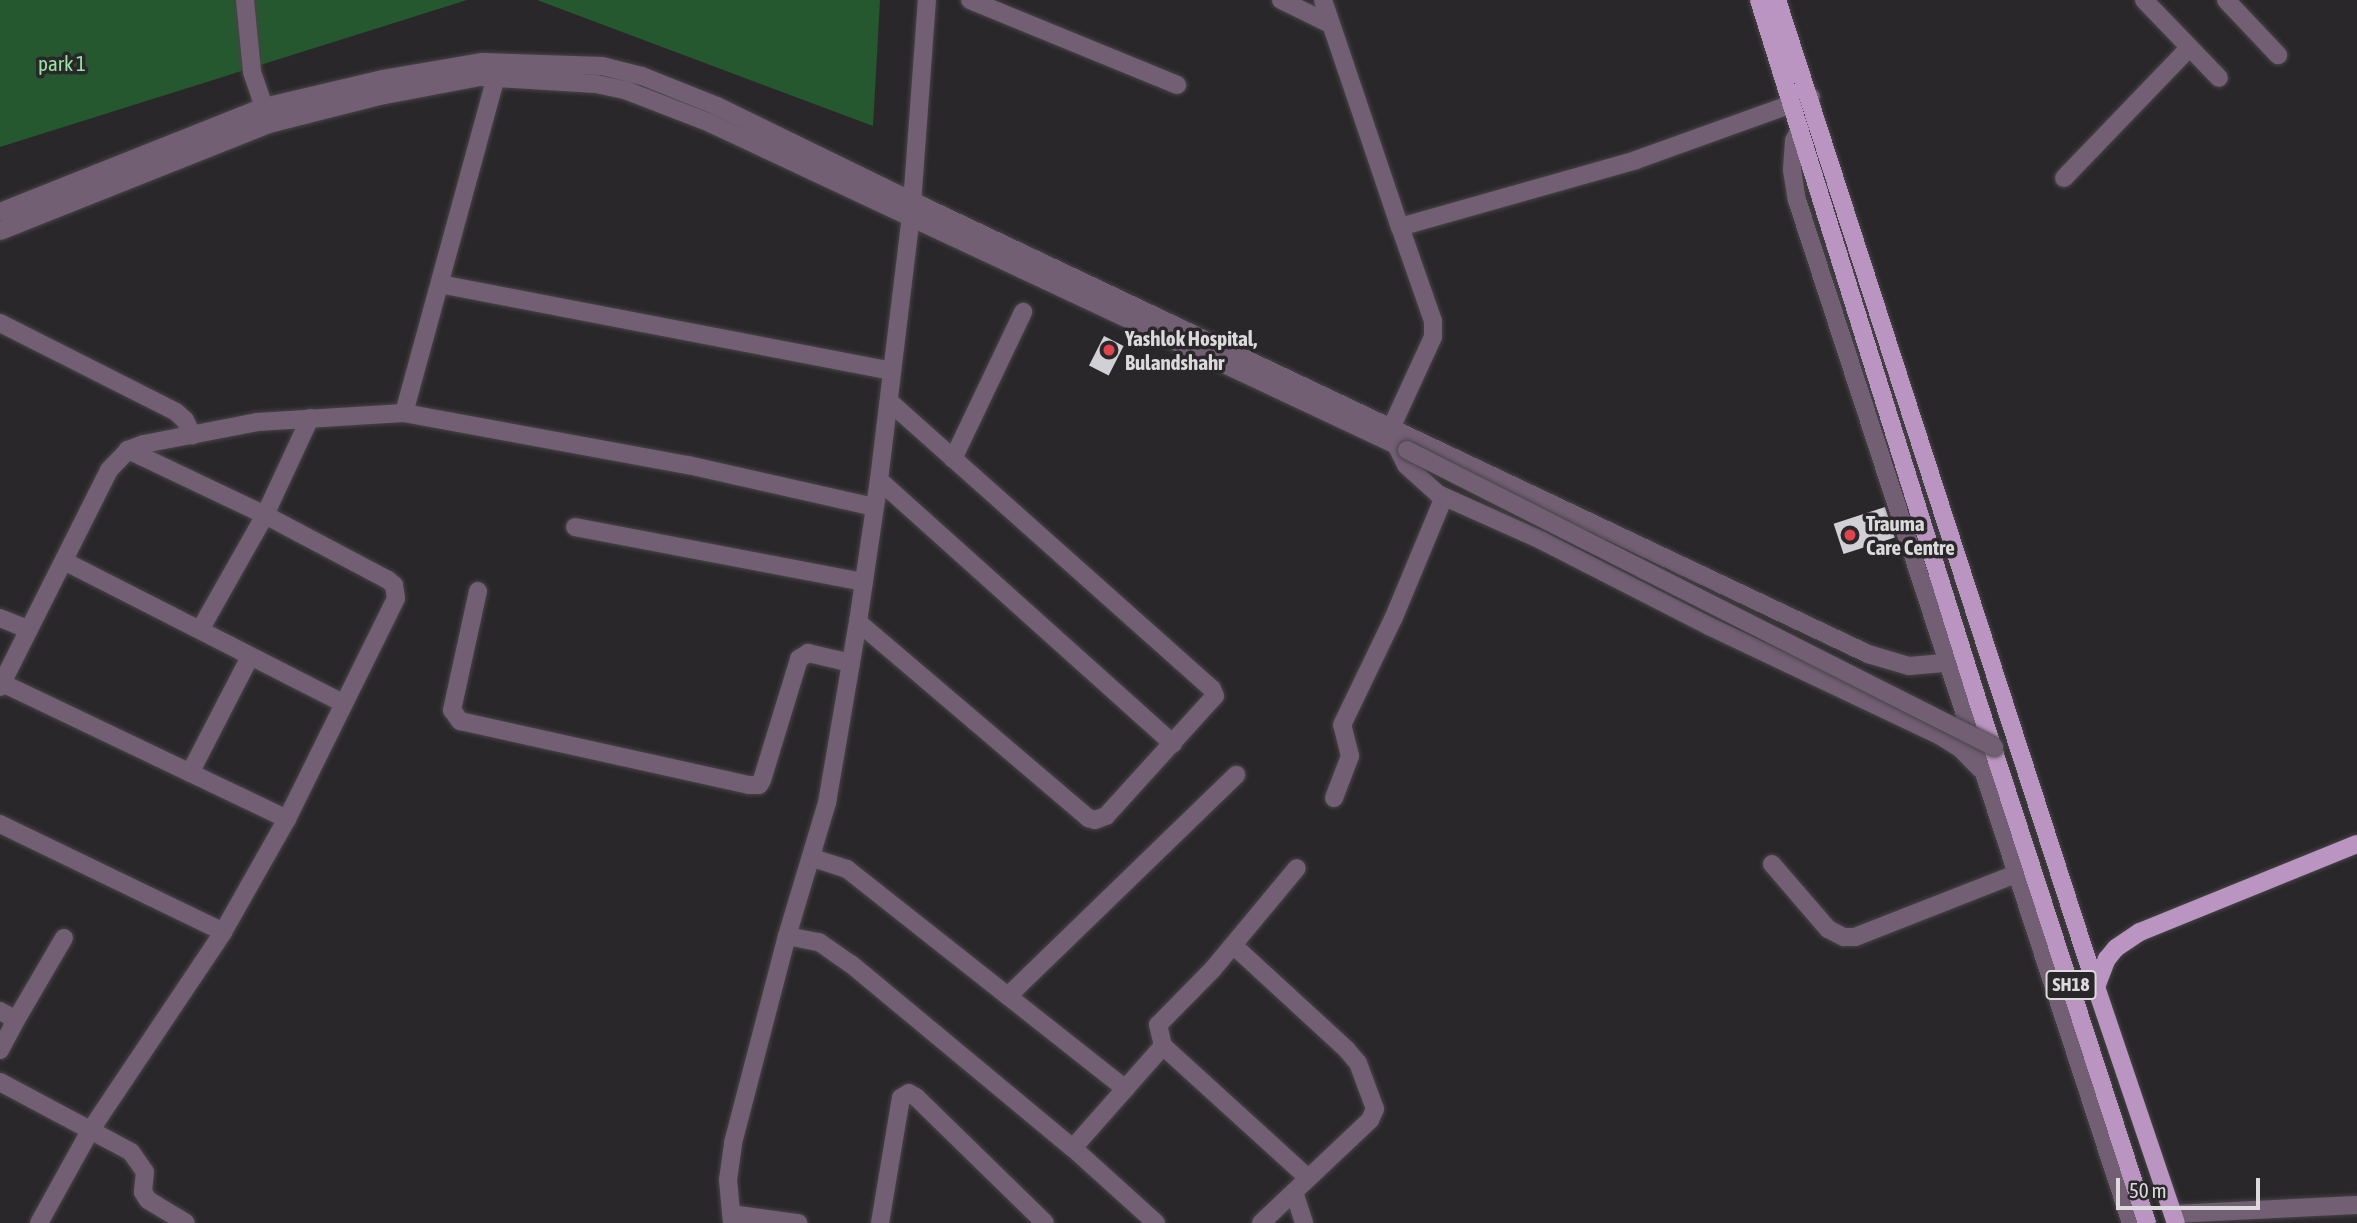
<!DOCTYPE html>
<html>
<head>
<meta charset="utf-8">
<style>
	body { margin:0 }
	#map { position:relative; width:2357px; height:1223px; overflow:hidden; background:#2a272a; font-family:"Asap Condensed",sans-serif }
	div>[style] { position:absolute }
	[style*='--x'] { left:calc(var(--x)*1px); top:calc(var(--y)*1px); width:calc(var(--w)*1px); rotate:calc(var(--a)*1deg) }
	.green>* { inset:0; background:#26582f }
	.building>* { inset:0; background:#d0d0d5; transform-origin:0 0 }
	.roads { filter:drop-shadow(0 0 2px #464446) drop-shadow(0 0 2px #464446) }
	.minor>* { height:18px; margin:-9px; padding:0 9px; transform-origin:9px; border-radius:9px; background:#725f74 }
	.major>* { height:18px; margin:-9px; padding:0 9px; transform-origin:9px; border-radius:9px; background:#bb95c1 }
	.bridges { filter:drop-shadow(0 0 2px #464446) drop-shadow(0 0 2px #464446) }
	.minor-bridge>* { height:18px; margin:-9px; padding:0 9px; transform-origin:9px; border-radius:9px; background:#725f74 }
	.dots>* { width:19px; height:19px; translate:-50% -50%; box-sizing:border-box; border:4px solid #2a272a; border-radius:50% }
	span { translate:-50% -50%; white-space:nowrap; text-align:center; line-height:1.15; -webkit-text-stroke:7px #2a272a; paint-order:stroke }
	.shield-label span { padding:2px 5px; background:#2a272a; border:2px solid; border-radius:5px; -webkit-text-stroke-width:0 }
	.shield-label { font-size:19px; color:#dcdadc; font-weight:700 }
	.park-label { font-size:21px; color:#97e3a1 }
	.poi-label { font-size:21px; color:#dcdadc; font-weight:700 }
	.left { translate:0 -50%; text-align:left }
	.scale { position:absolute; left:2116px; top:1178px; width:144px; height:32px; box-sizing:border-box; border:4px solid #dcdadc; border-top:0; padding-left:9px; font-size:21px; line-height:24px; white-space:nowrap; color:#dcdadc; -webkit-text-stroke:5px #2a272a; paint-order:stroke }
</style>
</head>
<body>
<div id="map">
	<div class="green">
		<i style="clip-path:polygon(0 0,467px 0,0 147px)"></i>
		<i style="clip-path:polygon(537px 0,880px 0,873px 126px)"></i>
	</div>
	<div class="building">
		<i style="left:1104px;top:336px;width:22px;height:33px;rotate:27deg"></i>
		<i style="left:1885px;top:507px;width:32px;height:54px;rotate:72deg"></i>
	</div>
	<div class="roads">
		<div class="minor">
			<i style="--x:245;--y:0;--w:72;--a:84.4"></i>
			<i style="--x:252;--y:72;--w:37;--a:71"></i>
			<i style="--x:970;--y:0;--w:224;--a:22.3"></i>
			<i style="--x:1281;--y:0;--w:55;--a:26.1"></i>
			<i style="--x:1323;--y:0;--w:240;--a:71.3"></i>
			<i style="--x:2144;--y:0;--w:108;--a:46.1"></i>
			<i style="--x:2226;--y:0;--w:76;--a:46.6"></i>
			<i style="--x:1800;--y:129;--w:13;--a:117"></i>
			<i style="--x:1794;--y:141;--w:29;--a:94"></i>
			<i style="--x:1792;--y:170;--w:30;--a:81"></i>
			<i style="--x:1797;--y:200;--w:1076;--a:71.92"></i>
			<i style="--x:2064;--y:178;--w:180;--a:-46.1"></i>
			<i style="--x:0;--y:212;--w:284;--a:-21.7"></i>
			<i style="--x:264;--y:107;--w:121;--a:-13.3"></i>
			<i style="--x:382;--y:79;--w:102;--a:-9.6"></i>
			<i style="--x:483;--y:62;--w:119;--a:1.9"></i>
			<i style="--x:602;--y:66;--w:41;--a:14"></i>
			<i style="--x:642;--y:76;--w:81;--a:21.8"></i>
			<i style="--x:717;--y:106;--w:217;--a:26"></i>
			<i style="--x:912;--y:201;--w:1058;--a:25.35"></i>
			<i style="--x:1868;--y:654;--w:43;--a:16.3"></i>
			<i style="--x:1909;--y:666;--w:38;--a:-5"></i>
			<i style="--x:0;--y:231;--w:289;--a:-21.7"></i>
			<i style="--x:269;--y:124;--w:114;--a:-14.2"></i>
			<i style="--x:380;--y:96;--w:102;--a:-10.8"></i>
			<i style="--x:480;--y:77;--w:116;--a:3.5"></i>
			<i style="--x:596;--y:84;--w:30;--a:12"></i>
			<i style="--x:625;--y:90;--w:91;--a:21.2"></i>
			<i style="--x:710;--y:123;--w:770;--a:25.13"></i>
			<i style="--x:440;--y:284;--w:460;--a:10.9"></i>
			<i style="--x:0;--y:323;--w:197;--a:26.8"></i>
			<i style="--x:176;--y:412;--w:12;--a:42"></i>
			<i style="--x:185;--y:420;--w:17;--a:65"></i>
			<i style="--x:404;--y:413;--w:348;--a:-74.7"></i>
			<i style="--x:1392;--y:426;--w:98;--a:-65.3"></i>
			<i style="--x:1433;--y:337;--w:16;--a:-90"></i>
			<i style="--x:1433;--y:321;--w:100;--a:-109.3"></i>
			<i style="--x:1400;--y:227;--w:245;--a:-15.8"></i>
			<i style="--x:1636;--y:160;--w:186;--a:-19.8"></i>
			<i style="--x:1396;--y:445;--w:22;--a:63"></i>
			<i style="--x:1406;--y:465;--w:43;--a:42.2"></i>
			<i style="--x:1438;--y:494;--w:113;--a:24.1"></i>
			<i style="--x:1541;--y:540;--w:189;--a:27.1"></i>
			<i style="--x:1709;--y:626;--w:255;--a:25.4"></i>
			<i style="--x:1939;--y:735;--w:25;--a:32"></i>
			<i style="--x:1960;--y:748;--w:29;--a:46"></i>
			<i style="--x:953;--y:459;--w:163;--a:-64.5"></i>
			<i style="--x:879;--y:480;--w:395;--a:41.9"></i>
			<i style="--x:575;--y:527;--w:294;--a:10.8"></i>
			<i style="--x:64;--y:561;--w:313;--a:27"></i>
			<i style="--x:478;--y:591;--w:122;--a:102.3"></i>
			<i style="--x:452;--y:710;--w:14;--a:54"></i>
			<i style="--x:460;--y:721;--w:296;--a:12.5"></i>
			<i style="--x:749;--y:785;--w:10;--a:0"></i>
			<i style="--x:759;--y:785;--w:6;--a:-59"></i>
			<i style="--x:762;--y:780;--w:127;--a:-73"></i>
			<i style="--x:799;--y:659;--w:11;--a:-34"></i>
			<i style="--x:808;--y:653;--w:44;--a:13.1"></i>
			<i style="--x:0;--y:618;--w:31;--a:22"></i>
			<i style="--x:858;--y:622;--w:302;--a:40.4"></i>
			<i style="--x:1088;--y:818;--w:7;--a:16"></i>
			<i style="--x:1095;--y:820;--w:12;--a:-20"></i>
			<i style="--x:1106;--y:816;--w:162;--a:-47.8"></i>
			<i style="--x:1215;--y:696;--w:8;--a:-113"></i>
			<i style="--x:1212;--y:689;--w:433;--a:-138.3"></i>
			<i style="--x:200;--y:630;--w:132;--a:-60.5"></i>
			<i style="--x:265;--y:515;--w:107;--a:-65.1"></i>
			<i style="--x:2;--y:683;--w:316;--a:25.5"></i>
			<i style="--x:0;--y:687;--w:243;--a:-63.3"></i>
			<i style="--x:109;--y:470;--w:28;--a:-46"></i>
			<i style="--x:128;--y:450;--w:17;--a:-21"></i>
			<i style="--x:144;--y:444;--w:115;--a:-11"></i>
			<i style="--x:257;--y:422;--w:147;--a:-3.5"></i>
			<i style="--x:404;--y:413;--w:289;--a:10.4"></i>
			<i style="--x:688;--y:465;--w:191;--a:12.7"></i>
			<i style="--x:190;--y:773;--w:131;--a:-62.7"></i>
			<i style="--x:1334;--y:798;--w:45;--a:-69.1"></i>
			<i style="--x:1350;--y:756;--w:32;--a:-104"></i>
			<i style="--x:1342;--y:725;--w:120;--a:-64.3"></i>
			<i style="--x:1394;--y:617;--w:130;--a:-67.4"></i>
			<i style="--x:0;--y:824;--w:248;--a:25.8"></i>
			<i style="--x:813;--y:858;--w:36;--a:18"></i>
			<i style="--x:847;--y:869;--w:355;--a:38.3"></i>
			<i style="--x:1772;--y:864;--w:86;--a:49.3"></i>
			<i style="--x:1828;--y:929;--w:18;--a:27"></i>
			<i style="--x:1844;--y:937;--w:11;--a:0"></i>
			<i style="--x:1855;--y:937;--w:173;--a:-21.4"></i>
			<i style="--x:787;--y:936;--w:33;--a:11"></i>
			<i style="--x:819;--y:942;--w:39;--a:35"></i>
			<i style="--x:851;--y:964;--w:288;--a:39.7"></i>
			<i style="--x:1073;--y:1148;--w:112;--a:42.1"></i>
			<i style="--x:1233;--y:945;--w:155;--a:42.6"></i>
			<i style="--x:1347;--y:1050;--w:17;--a:50"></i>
			<i style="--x:1358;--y:1063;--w:49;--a:69.7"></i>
			<i style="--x:1375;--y:1109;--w:12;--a:114"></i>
			<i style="--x:1370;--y:1120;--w:150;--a:136.6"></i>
			<i style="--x:1008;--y:996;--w:318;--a:-44.1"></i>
			<i style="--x:0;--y:1011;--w:18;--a:29"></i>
			<i style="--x:16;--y:1020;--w:34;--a:118"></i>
			<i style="--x:16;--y:1020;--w:95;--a:-59.7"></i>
			<i style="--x:1163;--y:1046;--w:196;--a:42.3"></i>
			<i style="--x:0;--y:1082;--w:149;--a:28.1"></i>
			<i style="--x:131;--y:1152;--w:24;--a:55"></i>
			<i style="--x:145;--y:1172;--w:20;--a:96"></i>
			<i style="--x:143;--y:1192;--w:9;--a:58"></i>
			<i style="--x:148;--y:1200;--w:44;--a:31.2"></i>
			<i style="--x:1073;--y:1148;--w:136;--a:-48.6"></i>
			<i style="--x:1163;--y:1046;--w:22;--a:-103"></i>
			<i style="--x:1158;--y:1025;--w:78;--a:-45.5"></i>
			<i style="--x:1213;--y:969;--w:131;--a:-50.3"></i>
			<i style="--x:1294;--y:1192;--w:33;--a:72"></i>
			<i style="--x:731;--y:1214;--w:68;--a:7.7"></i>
			<i style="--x:2173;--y:1214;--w:184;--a:-2.8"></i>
			<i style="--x:39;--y:1223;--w:105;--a:-61"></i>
			<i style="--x:90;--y:1131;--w:239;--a:-56.2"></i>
			<i style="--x:223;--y:932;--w:130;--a:-60.5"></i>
			<i style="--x:287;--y:819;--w:246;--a:-63.7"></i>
			<i style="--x:396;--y:598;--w:13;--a:-99"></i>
			<i style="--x:394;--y:585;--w:8;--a:-140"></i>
			<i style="--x:388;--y:580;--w:139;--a:-152.1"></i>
			<i style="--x:265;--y:515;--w:152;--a:-154.6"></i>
			<i style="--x:732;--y:1223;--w:43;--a:-95.3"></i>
			<i style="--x:728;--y:1180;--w:37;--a:-82"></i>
			<i style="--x:733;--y:1143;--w:214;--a:-75.4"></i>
			<i style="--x:787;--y:936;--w:139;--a:-73.3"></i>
			<i style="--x:827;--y:803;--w:184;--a:-80.3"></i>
			<i style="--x:858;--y:622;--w:144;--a:-81.6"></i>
			<i style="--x:879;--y:480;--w:265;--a:-83.1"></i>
			<i style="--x:911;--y:217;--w:218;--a:-85.8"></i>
			<i style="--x:880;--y:1223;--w:127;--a:-80.5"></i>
			<i style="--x:901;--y:1098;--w:9;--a:-32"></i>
			<i style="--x:909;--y:1093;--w:8;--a:30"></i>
			<i style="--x:916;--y:1097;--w:180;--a:44.3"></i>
		</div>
		<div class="major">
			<i style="--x:1759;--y:0;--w:735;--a:72.67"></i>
			<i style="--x:1978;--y:702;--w:548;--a:72.03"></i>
			<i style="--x:1777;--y:0;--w:1037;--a:72.09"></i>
			<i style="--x:2096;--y:987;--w:249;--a:71.3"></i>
			<i style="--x:2096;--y:987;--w:30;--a:-69"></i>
			<i style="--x:2107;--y:959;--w:14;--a:-51"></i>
			<i style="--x:2116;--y:948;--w:29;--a:-34"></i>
			<i style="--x:2140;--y:932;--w:234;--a:-22.1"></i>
		</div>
	</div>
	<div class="bridges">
		<div class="minor-bridge">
			<i style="--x:1407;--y:450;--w:658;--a:26.84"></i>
		</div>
	</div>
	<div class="dots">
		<i style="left:1109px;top:350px;background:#e0444e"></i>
		<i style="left:1850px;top:535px;background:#e0444e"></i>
	</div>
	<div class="shield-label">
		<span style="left:2071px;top:985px">SH18</span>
	</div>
	<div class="park-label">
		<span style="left:62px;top:63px">park 1</span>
	</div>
	<div class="poi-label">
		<span class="left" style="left:1125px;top:350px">Yashlok Hospital,<br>Bulandshahr</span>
		<span class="left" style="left:1866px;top:535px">Trauma<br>Care Centre</span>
	</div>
	<div class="scale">50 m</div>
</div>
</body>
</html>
